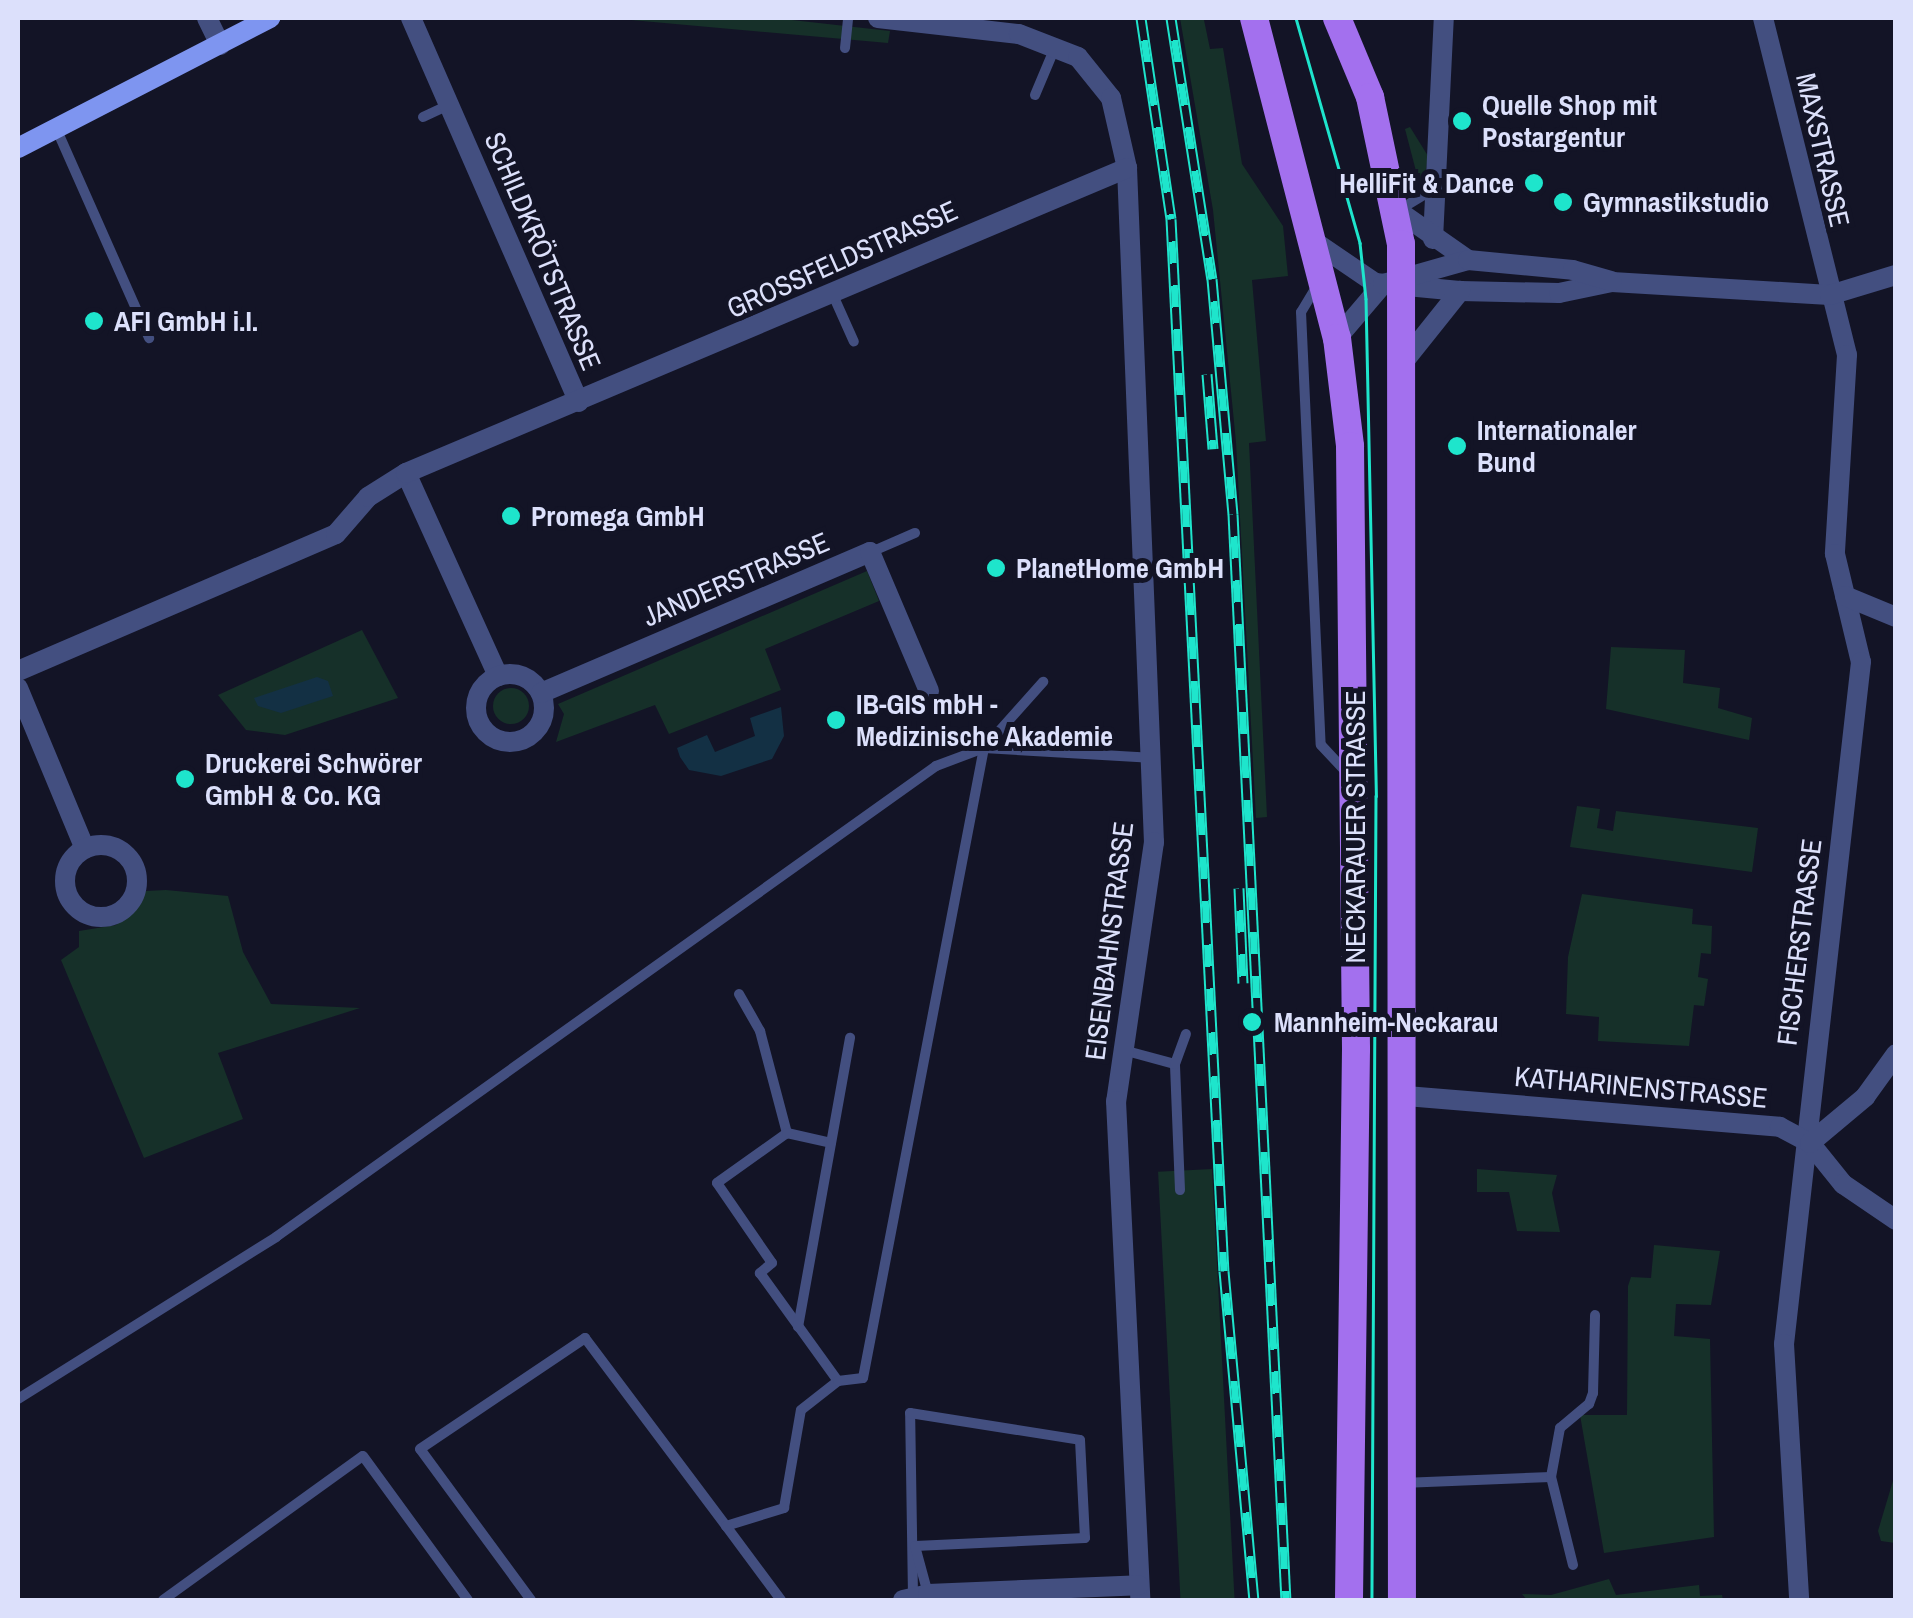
<!DOCTYPE html>
<html>
<head>
<meta charset="utf-8">
<style>
	body { margin:0 }
	#map { position:relative; width:1913px; height:1618px; overflow:hidden; background:#131426; font-family:"Archivo Narrow",sans-serif }
	div>[style] { position:absolute }
	[style*='--x'] { left:calc(var(--x)*1px); top:calc(var(--y)*1px); width:calc(var(--w)*1px); rotate:calc(var(--a)*1deg) }
	.green>* { inset:0; background:#163029; transform-origin:0 0 }
	.round { border-radius:50% }
	.water>* { inset:0; background:#133044 }
	.service>* { height:10px; margin:-5px; padding:0 5px; transform-origin:5px; border-radius:5px; background:#434f80 }
	.minor>* { height:20px; margin:-10px; padding:0 10px; transform-origin:10px; border-radius:10px; background:#434f80 }
	.minor>.ring { margin:-10px; padding:0; box-sizing:content-box; background:none; border:20px solid #434f80; border-radius:50% }
	.tertiary>* { height:20px; margin:-10px; padding:0 10px; transform-origin:10px; border-radius:10px; background:#434f80 }
	.secondary>* { height:20px; margin:-10px; padding:0 10px; transform-origin:10px; border-radius:10px; background:#7e95f0 }
	.primary>* { height:28px; margin:-14px; padding:0 14px; transform-origin:14px; border-radius:14px; background:#a370ee }
	.tram>* { height:2.5px; margin:-1.25px; padding:0 1.25px; transform-origin:1.25px; border-radius:1.25px; background:#1ee5cc }
	.rail>* { height:11px; margin-top:-5.5px; transform-origin:0; background:repeating-linear-gradient(90deg,#131426 0 22px,#1ee5cc 0 44px); box-sizing:border-box; border-block:2px solid #1ee5cc }
	.dots>* { width:28px; height:28px; translate:-50% -50%; box-sizing:border-box; border:5px solid #131426; border-radius:50% }
	span { translate:-50% -50%; white-space:nowrap; text-align:center; line-height:1.15; -webkit-text-stroke:10px #131426; paint-order:stroke }
	.poi-label { font-size:28px; color:#dce0fb; font-weight:700 }
	.left { translate:0 -50%; text-align:left }
	.right { translate:-100% -50%; text-align:right }
	.street-label { font-size:28px; color:#dce0fb }
	.frame { position:absolute; inset:0; border:20px solid #dce0fb; pointer-events:none }
</style>
</head>
<body>
<div id="map">
	<div class="green">
		<i style="clip-path:polygon(609px 18px,774px 18px,890px 31px,888px 43px)"></i>
		<i style="clip-path:polygon(1180px 18px,1215px 18px,1204px 20px,1210px 49px,1223px 48px,1242px 164px,1283px 226px,1288px 276px,1252px 280px,1266px 441px,1249px 443px,1267px 817px,1256px 818px,1236px 442px,1213px 210px)"></i>
		<i style="clip-path:polygon(1410px 127px,1428px 156px,1422px 194px,1405px 129px)"></i>
		<i style="clip-path:polygon(867px 571px,879px 601px,765px 649px,781px 690px,669px 734px,655px 705px,556px 742px,564px 714px,558px 704px)"></i>
		<i style="clip-path:polygon(362px 630px,398px 698px,285px 735px,246px 730px,218px 695px)"></i>
		<i style="clip-path:polygon(1611px 647px,1685px 650px,1683px 683px,1720px 688px,1718px 708px,1752px 718px,1749px 740px,1606px 709px)"></i>
		<i class="round" style="left:493px;top:688px;width:36px;height:36px"></i>
		<i style="clip-path:polygon(1577px 806px,1600px 809px,1597px 828px,1613px 831px,1616px 811px,1758px 828px,1752px 872px,1570px 847px)"></i>
		<i style="clip-path:polygon(166px 890px,228px 896px,243px 952px,271px 1004px,360px 1008px,218px 1053px,243px 1119px,144px 1158px,61px 960px,79px 947px,79px 931px,116px 925px,146px 891px)"></i>
		<i style="clip-path:polygon(1582px 894px,1693px 909px,1692px 924px,1712px 926px,1711px 954px,1701px 953px,1698px 977px,1708px 979px,1704px 1006px,1694px 1005px,1689px 1046px,1598px 1041px,1599px 1017px,1566px 1014px,1568px 957px)"></i>
		<i style="left:1212px;top:1169px;width:432px;height:54px;rotate:87deg"></i>
		<i style="clip-path:polygon(1477px 1169px,1557px 1175px,1552px 1193px,1560px 1232px,1517px 1231px,1509px 1192px,1477px 1192px)"></i>
		<i style="clip-path:polygon(1654px 1245px,1720px 1251px,1711px 1305px,1676px 1304px,1674px 1336px,1710px 1339px,1714px 1537px,1604px 1553px,1580px 1415px,1627px 1415px,1628px 1286px,1631px 1277px,1651px 1278px)"></i>
		<i style="clip-path:polygon(1895px 1474px,1895px 1543px,1881px 1541px,1878px 1531px)"></i>
		<i style="clip-path:polygon(1609px 1579px,1616px 1595px,1699px 1585px,1700px 1596px,1722px 1595px,1723px 1600px,1527px 1600px,1522px 1594px,1551px 1595px)"></i>
	</div>
	<div class="water">
		<i style="clip-path:polygon(317px 677px,328px 681px,333px 696px,281px 713px,258px 706px,254px 698px)"></i>
		<i style="clip-path:polygon(781px 707px,784px 736px,772px 759px,721px 776px,689px 770px,680px 757px,677px 748px,707px 735px,715px 752px,755px 736px,750px 718px)"></i>
	</div>
	<div class="service">
		<i style="--x:845;--y:48;--w:30;--a:-84"></i>
		<i style="--x:1035;--y:95;--w:54;--a:-67.2"></i>
		<i style="--x:423;--y:117;--w:29;--a:-25"></i>
		<i style="--x:56;--y:128;--w:230;--a:66.1"></i>
		<i style="--x:1399;--y:210;--w:42;--a:-31.4"></i>
		<i style="--x:1318;--y:284;--w:33;--a:121"></i>
		<i style="--x:1301;--y:312;--w:433;--a:87.4"></i>
		<i style="--x:1321;--y:745;--w:37;--a:47"></i>
		<i style="--x:833;--y:295;--w:51;--a:65.9"></i>
		<i style="--x:871;--y:552;--w:48;--a:-23.4"></i>
		<i style="--x:739;--y:994;--w:43;--a:60.4"></i>
		<i style="--x:760;--y:1031;--w:106;--a:75.2"></i>
		<i style="--x:787;--y:1133;--w:86;--a:144.5"></i>
		<i style="--x:717;--y:1183;--w:97;--a:55.5"></i>
		<i style="--x:772;--y:1263;--w:16;--a:140"></i>
		<i style="--x:760;--y:1273;--w:133;--a:54.2"></i>
		<i style="--x:1123;--y:1050;--w:54;--a:15.1"></i>
		<i style="--x:787;--y:1133;--w:45;--a:12.8"></i>
		<i style="--x:1180;--y:1190;--w:126;--a:-92.3"></i>
		<i style="--x:1175;--y:1064;--w:32;--a:-70"></i>
		<i style="--x:798;--y:1327;--w:294;--a:-79.8"></i>
		<i style="--x:18;--y:1399;--w:305;--a:-32.1"></i>
		<i style="--x:276;--y:1237;--w:811;--a:-35.51"></i>
		<i style="--x:936;--y:766;--w:51;--a:-20.6"></i>
		<i style="--x:984;--y:748;--w:166;--a:3.4"></i>
		<i style="--x:1402;--y:1483;--w:149;--a:-2.3"></i>
		<i style="--x:1573;--y:1565;--w:91;--a:-104"></i>
		<i style="--x:1551;--y:1477;--w:50;--a:-79.6"></i>
		<i style="--x:1560;--y:1428;--w:38;--a:-40"></i>
		<i style="--x:1589;--y:1404;--w:12;--a:-70"></i>
		<i style="--x:1593;--y:1393;--w:78;--a:-88.5"></i>
		<i style="--x:913;--y:1596;--w:183;--a:-90.9"></i>
		<i style="--x:910;--y:1413;--w:172;--a:9"></i>
		<i style="--x:1080;--y:1440;--w:98;--a:87.1"></i>
		<i style="--x:1085;--y:1538;--w:170;--a:177.3"></i>
		<i style="--x:915;--y:1546;--w:50;--a:74.8"></i>
		<i style="--x:163;--y:1600;--w:246;--a:-35.8"></i>
		<i style="--x:363;--y:1456;--w:178;--a:53.9"></i>
		<i style="--x:531;--y:1600;--w:187;--a:-126.3"></i>
		<i style="--x:420;--y:1449;--w:199;--a:-33.9"></i>
		<i style="--x:585;--y:1338;--w:235;--a:53.1"></i>
		<i style="--x:781;--y:1600;--w:92;--a:-126.6"></i>
		<i style="--x:726;--y:1526;--w:61;--a:-17.2"></i>
		<i style="--x:784;--y:1508;--w:99;--a:-80.2"></i>
		<i style="--x:801;--y:1410;--w:47;--a:-38.1"></i>
		<i style="--x:838;--y:1381;--w:25;--a:-7"></i>
		<i style="--x:863;--y:1378;--w:642;--a:-79.13"></i>
		<i style="--x:984;--y:748;--w:89;--a:-48.2"></i>
	</div>
	<div class="minor">
		<i style="--x:207;--y:18;--w:30;--a:64"></i>
		<i style="--x:411;--y:18;--w:419;--a:66.4"></i>
		<i style="--x:878;--y:18;--w:142;--a:6.5"></i>
		<i style="--x:1019;--y:34;--w:63;--a:21.3"></i>
		<i style="--x:1078;--y:57;--w:53;--a:51.2"></i>
		<i style="--x:1111;--y:98;--w:72;--a:77.1"></i>
		<i style="--x:1127;--y:168;--w:675;--a:87.71"></i>
		<i style="--x:1154;--y:842;--w:262;--a:98.3"></i>
		<i style="--x:1116;--y:1101;--w:500;--a:87.2"></i>
		<i style="--x:1763;--y:18;--w:347;--a:76"></i>
		<i style="--x:1847;--y:355;--w:199;--a:93.5"></i>
		<i style="--x:1835;--y:554;--w:111;--a:76.5"></i>
		<i style="--x:1861;--y:662;--w:686;--a:96.44"></i>
		<i style="--x:1784;--y:1344;--w:256;--a:86.6"></i>
		<i style="--x:1433;--y:239;--w:221;--a:-87.2"></i>
		<i style="--x:406;--y:473;--w:223;--a:65.6"></i>
		<i style="--x:1845;--y:596;--w:55;--a:22.4"></i>
		<i style="--x:18;--y:671;--w:346;--a:-23.3"></i>
		<i style="--x:336;--y:534;--w:49;--a:-49.1"></i>
		<i style="--x:368;--y:497;--w:45;--a:-32.3"></i>
		<i style="--x:406;--y:473;--w:783;--a:-22.93"></i>
		<i class="ring" style="left:476px;top:674px;width:48px;height:48px"></i>
		<i style="--x:18;--y:688;--w:174;--a:67.4"></i>
		<i style="--x:541;--y:693;--w:358;--a:-23.2"></i>
		<i style="--x:870;--y:552;--w:151;--a:67"></i>
		<i class="ring" style="left:65px;top:845px;width:52px;height:52px"></i>
		<i style="--x:1406;--y:1096;--w:375;--a:4.7"></i>
		<i style="--x:1780;--y:1127;--w:34;--a:28"></i>
		<i style="--x:1810;--y:1143;--w:53;--a:51.2"></i>
		<i style="--x:1843;--y:1184;--w:64;--a:34.2"></i>
		<i style="--x:1810;--y:1143;--w:72;--a:-39.9"></i>
		<i style="--x:1865;--y:1097;--w:53;--a:-54.2"></i>
		<i style="--x:903;--y:1600;--w:26;--a:-13"></i>
		<i style="--x:928;--y:1594;--w:211;--a:-2.4"></i>
	</div>
	<div class="tertiary">
		<i style="--x:1398;--y:211;--w:85;--a:35"></i>
		<i style="--x:1309;--y:238;--w:80;--a:34.3"></i>
		<i style="--x:1375;--y:283;--w:85;--a:5.4"></i>
		<i style="--x:1460;--y:291;--w:99;--a:1.2"></i>
		<i style="--x:1559;--y:293;--w:54;--a:-11.7"></i>
		<i style="--x:1612;--y:282;--w:218;--a:3.4"></i>
		<i style="--x:1830;--y:295;--w:69;--a:-16.9"></i>
		<i style="--x:1337;--y:338;--w:71;--a:-49.6"></i>
		<i style="--x:1383;--y:284;--w:88;--a:-15.8"></i>
		<i style="--x:1468;--y:260;--w:105;--a:5.4"></i>
		<i style="--x:1573;--y:270;--w:40;--a:16"></i>
		<i style="--x:1401;--y:365;--w:95;--a:-51.4"></i>
	</div>
	<div class="secondary">
		<i style="--x:18;--y:148;--w:284;--a:-27.3"></i>
	</div>
	<div class="primary">
		<i style="--x:1254;--y:18;--w:331;--a:75.5"></i>
		<i style="--x:1337;--y:338;--w:109;--a:83.1"></i>
		<i style="--x:1350;--y:446;--w:603;--a:89.43"></i>
		<i style="--x:1356;--y:1049;--w:551;--a:90.73"></i>
		<i style="--x:1337;--y:18;--w:86;--a:67.3"></i>
		<i style="--x:1370;--y:97;--w:150;--a:78.1"></i>
		<i style="--x:1401;--y:244;--w:1356;--a:89.96"></i>
	</div>
	<div class="tram">
		<i style="--x:1296;--y:18;--w:234;--a:74.1"></i>
		<i style="--x:1360;--y:243;--w:56;--a:83.9"></i>
		<i style="--x:1366;--y:299;--w:497;--a:88.8"></i>
		<i style="--x:1376;--y:796;--w:804;--a:90.29"></i>
	</div>
	<div class="rail">
		<i style="--x:1141;--y:18;--w:203;--a:81.5"></i>
		<i style="--x:1171;--y:219;--w:1053;--a:87.12"></i>
		<i style="--x:1224;--y:1271;--w:330;--a:84.8"></i>
		<i style="--x:1171;--y:18;--w:264;--a:81.1"></i>
		<i style="--x:1212;--y:279;--w:236;--a:84.9"></i>
		<i style="--x:1233;--y:514;--w:1087;--a:87.21"></i>
		<i style="--x:1207;--y:374;--w:75;--a:85.4"></i>
		<i style="--x:1239;--y:888;--w:95;--a:87.6"></i>
	</div>
	<div class="dots">
		<i style="left:1462px;top:121px;background:#1ee5cc"></i>
		<i style="left:1534px;top:183px;background:#1ee5cc"></i>
		<i style="left:1563px;top:202px;background:#1ee5cc"></i>
		<i style="left:94px;top:321px;background:#1ee5cc"></i>
		<i style="left:1457px;top:446px;background:#1ee5cc"></i>
		<i style="left:511px;top:516px;background:#1ee5cc"></i>
		<i style="left:996px;top:568px;background:#1ee5cc"></i>
		<i style="left:836px;top:720px;background:#1ee5cc"></i>
		<i style="left:185px;top:779px;background:#1ee5cc"></i>
		<i style="left:1252px;top:1022px;background:#1ee5cc"></i>
	</div>
	<div class="poi-label">
		<span class="left" style="left:1482px;top:121px">Quelle Shop mit<br>Postargentur</span>
		<span class="right" style="left:1514px;top:183px">HelliFit &amp; Dance</span>
		<span class="left" style="left:1583px;top:202px">Gymnastikstudio</span>
		<span class="left" style="left:114px;top:321px">AFI GmbH i.I.</span>
		<span class="left" style="left:1477px;top:446px">Internationaler<br>Bund</span>
		<span class="left" style="left:531px;top:516px">Promega GmbH</span>
		<span class="left" style="left:1016px;top:568px">PlanetHome GmbH</span>
		<span class="left" style="left:856px;top:720px">IB-GIS mbH -<br>Medizinische Akademie</span>
		<span class="left" style="left:205px;top:779px">Druckerei Schwörer<br>GmbH &amp; Co. KG</span>
		<span class="left" style="left:1274px;top:1022px">Mannheim-Neckarau</span>
	</div>
	<div class="street-label">
		<span style="left:1823px;top:150px;rotate:77deg">MAXSTRASSE</span>
		<span style="left:543px;top:251px;rotate:67deg">SCHILDKRÖTSTRASSE</span>
		<span style="left:842px;top:259px;rotate:-24deg">GROSSFELDSTRASSE</span>
		<span style="left:736px;top:579px;rotate:-23deg">JANDERSTRASSE</span>
		<span style="left:1355px;top:827px;rotate:-90deg">NECKARAUER STRASSE</span>
		<span style="left:1109px;top:941px;rotate:-83deg">EISENBAHNSTRASSE</span>
		<span style="left:1799px;top:942px;rotate:-83deg">FISCHERSTRASSE</span>
		<span style="left:1641px;top:1087px;rotate:5deg">KATHARINENSTRASSE</span>
	</div>
	<div class="frame"></div>
</div>
</body>
</html>
